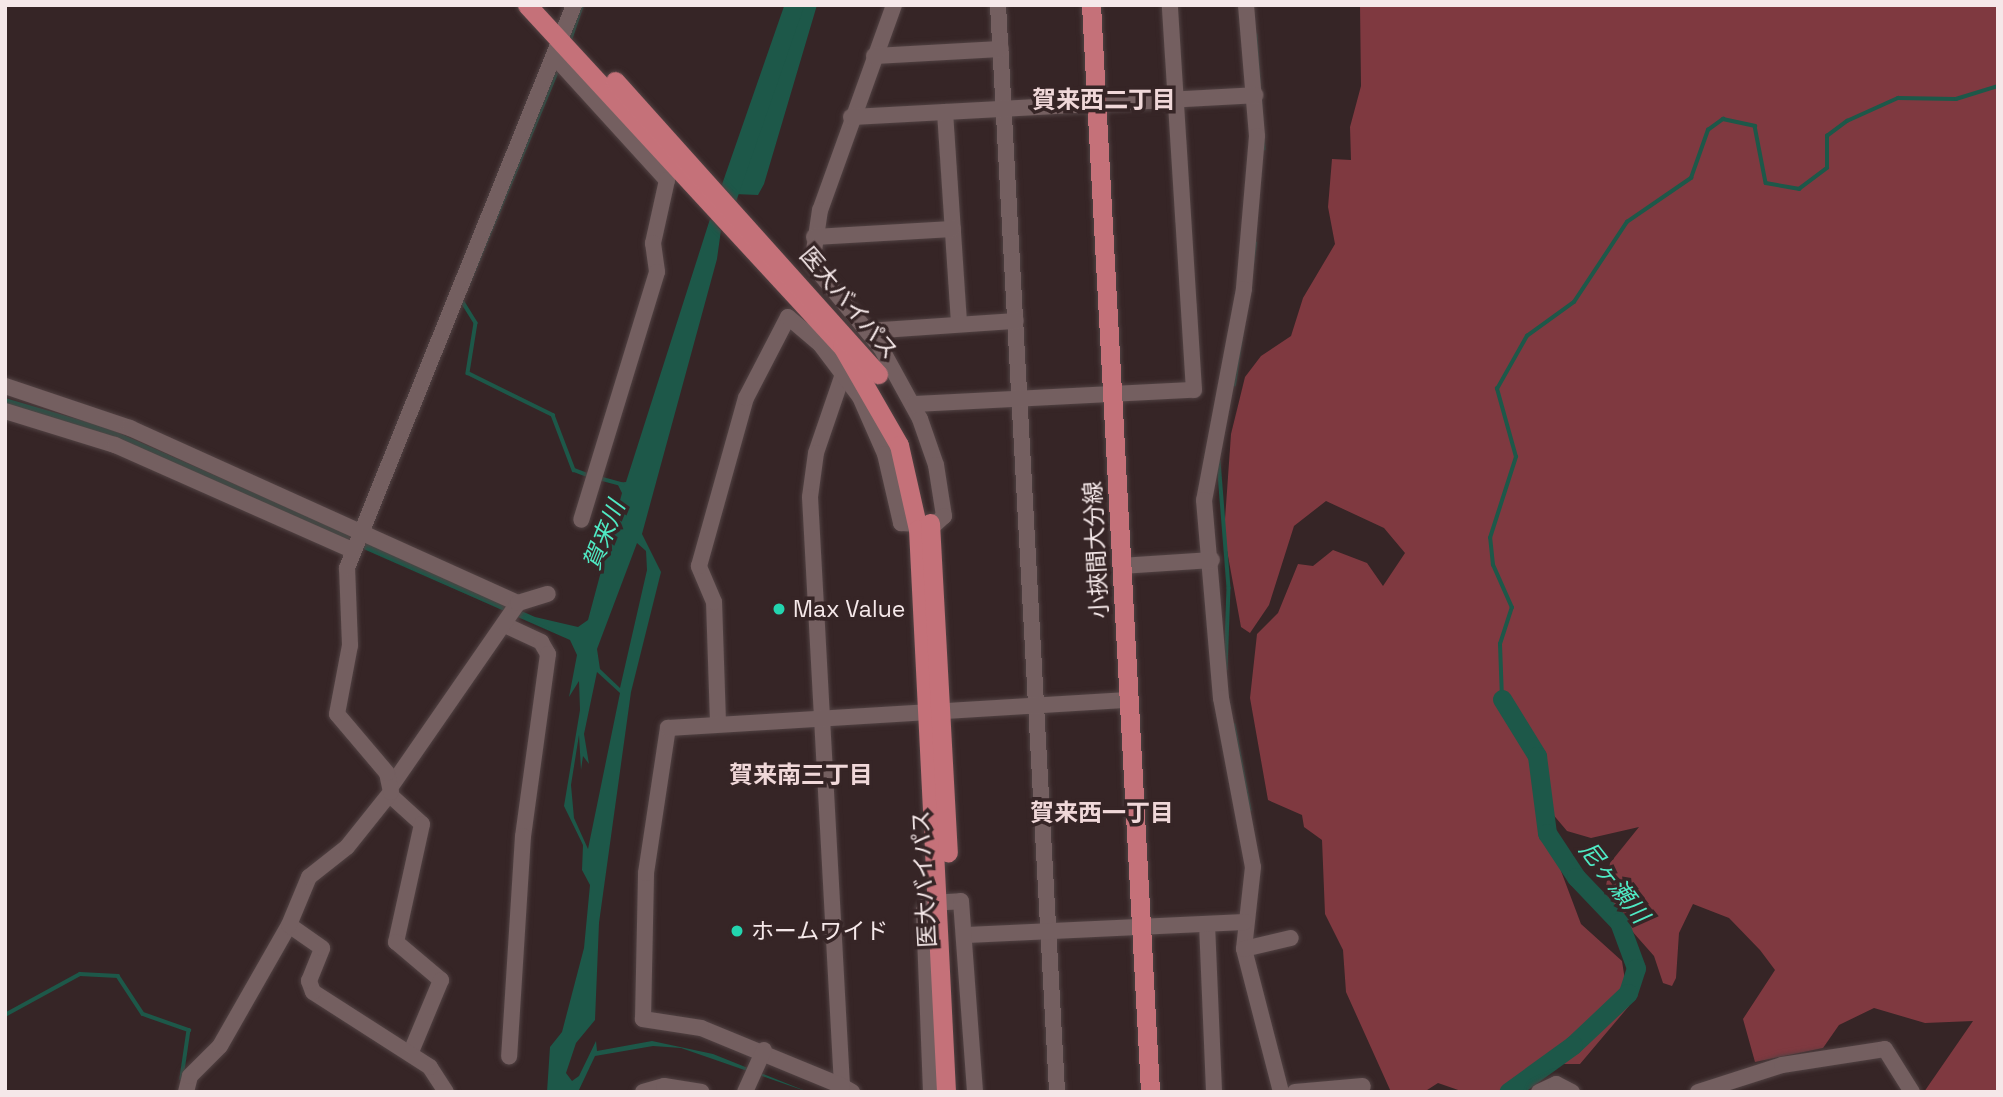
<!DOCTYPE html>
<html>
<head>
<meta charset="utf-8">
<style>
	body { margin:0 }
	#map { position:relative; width:2003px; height:1097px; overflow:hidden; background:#362526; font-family:"Space Grotesk","Noto Sans JP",sans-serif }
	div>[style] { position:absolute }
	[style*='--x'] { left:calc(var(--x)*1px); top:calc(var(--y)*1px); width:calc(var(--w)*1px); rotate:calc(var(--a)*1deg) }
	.green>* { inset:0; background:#7f3940 }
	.water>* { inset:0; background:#1d5849 }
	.stream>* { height:3.5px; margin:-1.75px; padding:0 1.75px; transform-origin:1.75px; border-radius:1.75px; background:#1d5849 }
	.river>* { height:19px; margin:-9.5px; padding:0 9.5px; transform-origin:9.5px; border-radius:9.5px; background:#1d5849 }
	.roads { filter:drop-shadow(0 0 2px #514243) drop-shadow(0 0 2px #514243) }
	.minor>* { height:16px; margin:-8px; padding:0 8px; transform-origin:8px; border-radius:8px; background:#745f60 }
	.major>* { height:19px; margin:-9.5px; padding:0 9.5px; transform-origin:9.5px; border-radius:9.5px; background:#c57179 }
	.dots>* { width:19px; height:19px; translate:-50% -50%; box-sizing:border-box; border:4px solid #362526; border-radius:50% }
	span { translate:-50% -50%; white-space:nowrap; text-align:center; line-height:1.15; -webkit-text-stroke:7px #362526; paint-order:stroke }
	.street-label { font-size:23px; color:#f5e8e9 }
	.poi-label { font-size:23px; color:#f5e8e9 }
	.left { translate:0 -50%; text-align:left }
	.neighbourhood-label { font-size:24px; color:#f0d8d9; font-weight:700 }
	.water-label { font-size:24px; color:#4feac4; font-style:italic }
	.frame { position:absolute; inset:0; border:7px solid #f5e8e9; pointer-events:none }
</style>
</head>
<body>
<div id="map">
	<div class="green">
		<i style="clip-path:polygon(1360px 5px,1998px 5px,1998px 1092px,1924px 1092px,1973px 1021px,1925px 1023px,1874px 1008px,1839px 1025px,1823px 1048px,1755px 1062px,1743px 1019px,1775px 970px,1760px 950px,1729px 918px,1693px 904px,1679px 933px,1676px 978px,1672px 986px,1663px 983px,1654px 956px,1609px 905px,1606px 886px,1610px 863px,1639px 827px,1591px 838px,1567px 831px,1551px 812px,1561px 871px,1581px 924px,1622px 961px,1629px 1006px,1580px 1064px,1538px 1064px,1522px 1092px,1464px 1092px,1438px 1083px,1424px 1092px,1391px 1092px,1346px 992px,1343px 950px,1325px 914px,1322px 840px,1304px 827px,1302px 815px,1268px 800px,1250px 698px,1257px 634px,1278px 613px,1298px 564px,1313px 566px,1333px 550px,1367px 563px,1383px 586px,1405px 553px,1384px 528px,1326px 501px,1294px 526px,1269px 605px,1250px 633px,1241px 627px,1224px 534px,1231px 434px,1245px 377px,1261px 356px,1291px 336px,1303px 298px,1335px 244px,1328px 207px,1332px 159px,1351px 160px,1350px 127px,1361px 86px)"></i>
	</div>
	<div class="water">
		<i style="clip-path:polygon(798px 5px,817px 5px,764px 184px,758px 195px,734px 194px,727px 184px,771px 88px)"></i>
		<i style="clip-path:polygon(evenodd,710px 219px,721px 230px,717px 259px,642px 534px,661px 572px,631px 692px,599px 923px,595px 1020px,576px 1043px,566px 1073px,572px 1081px,579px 1076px,596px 1041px,597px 1051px,652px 1041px,713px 1054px,808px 1092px,681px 1048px,653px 1046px,595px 1056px,578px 1092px,547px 1092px,550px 1047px,562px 1032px,584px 948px,590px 885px,582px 870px,583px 845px,564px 806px,580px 710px,579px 681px,569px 697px,577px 655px,570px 640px,325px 532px,5px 407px,5px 398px,108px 428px,535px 617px,578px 627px,588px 620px,622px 493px,617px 483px,626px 482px,710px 219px,637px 543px,646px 551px,647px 570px,620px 688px,600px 669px,597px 649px,637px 543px,710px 219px,597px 672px,620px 693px,588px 849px,574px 818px,571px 785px,579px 735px,581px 770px,583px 756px,589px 764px,584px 734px,597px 672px)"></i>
	</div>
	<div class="stream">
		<i style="--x:1256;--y:35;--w:114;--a:86"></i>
		<i style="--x:570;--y:40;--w:37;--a:-71"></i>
		<i style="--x:468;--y:285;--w:234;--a:-67.4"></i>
		<i style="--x:461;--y:299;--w:28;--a:58"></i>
		<i style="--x:476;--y:323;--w:51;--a:99.1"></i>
		<i style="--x:468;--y:373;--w:95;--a:26.3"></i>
		<i style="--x:553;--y:415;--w:59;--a:69.1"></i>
		<i style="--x:574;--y:470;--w:15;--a:20"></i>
		<i style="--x:1234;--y:385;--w:143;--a:-81.5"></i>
		<i style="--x:1219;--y:461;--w:127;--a:85.5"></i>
		<i style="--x:1229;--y:588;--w:81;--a:92.1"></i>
		<i style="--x:599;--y:478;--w:24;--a:15"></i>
		<i style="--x:1502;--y:699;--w:55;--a:-92.1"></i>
		<i style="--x:1500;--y:644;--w:38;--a:-72"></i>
		<i style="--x:1512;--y:608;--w:47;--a:-113.8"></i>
		<i style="--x:1493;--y:565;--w:27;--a:-96"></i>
		<i style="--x:1490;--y:538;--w:85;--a:-72.2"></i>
		<i style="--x:1516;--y:457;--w:71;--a:-105.6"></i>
		<i style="--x:1497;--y:389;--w:61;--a:-60.5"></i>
		<i style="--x:1527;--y:336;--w:58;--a:-35.9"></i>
		<i style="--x:1574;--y:302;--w:96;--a:-56.5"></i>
		<i style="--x:1627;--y:222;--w:78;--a:-34.5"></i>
		<i style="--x:1691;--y:178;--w:51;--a:-70.5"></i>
		<i style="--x:1708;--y:130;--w:19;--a:-36"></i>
		<i style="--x:1723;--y:119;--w:33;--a:12"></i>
		<i style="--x:1755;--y:126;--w:58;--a:79.1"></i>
		<i style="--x:1766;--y:183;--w:34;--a:10"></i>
		<i style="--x:1799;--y:189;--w:35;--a:-37"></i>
		<i style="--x:1827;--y:168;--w:32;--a:-90"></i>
		<i style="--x:1827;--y:136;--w:25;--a:-37"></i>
		<i style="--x:1847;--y:121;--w:56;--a:-24.3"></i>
		<i style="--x:1898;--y:98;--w:58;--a:1"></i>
		<i style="--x:1956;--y:99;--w:44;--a:-17.2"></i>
		<i style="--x:1234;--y:725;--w:86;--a:79.3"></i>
		<i style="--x:5;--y:1015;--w:85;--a:-28.7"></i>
		<i style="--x:80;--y:974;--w:38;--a:3"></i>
		<i style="--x:118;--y:976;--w:45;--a:56.7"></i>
		<i style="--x:143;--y:1014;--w:49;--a:19.2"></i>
		<i style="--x:189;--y:1030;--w:49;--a:98.3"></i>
	</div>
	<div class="river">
		<i style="--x:720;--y:217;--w:225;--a:-70.8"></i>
		<i style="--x:1502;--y:699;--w:67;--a:58.4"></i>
		<i style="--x:1537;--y:756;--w:78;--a:82.6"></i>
		<i style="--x:1547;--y:833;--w:53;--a:56.6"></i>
		<i style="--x:1576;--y:877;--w:62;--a:46.3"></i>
		<i style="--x:1619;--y:922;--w:49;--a:69.7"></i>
		<i style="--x:1636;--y:968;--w:26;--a:108"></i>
		<i style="--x:1628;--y:993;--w:76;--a:136.6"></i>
		<i style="--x:1573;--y:1045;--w:80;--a:144.1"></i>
	</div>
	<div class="roads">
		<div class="minor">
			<i style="--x:894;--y:5;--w:218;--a:109.8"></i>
			<i style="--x:820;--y:210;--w:55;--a:98.4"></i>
			<i style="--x:812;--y:264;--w:109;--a:50.6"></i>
			<i style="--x:881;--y:348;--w:81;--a:61.2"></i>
			<i style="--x:920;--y:419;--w:49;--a:70.8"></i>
			<i style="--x:936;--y:465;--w:52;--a:81.1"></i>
			<i style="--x:944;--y:516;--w:19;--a:137"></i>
			<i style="--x:998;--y:5;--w:1089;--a:86.89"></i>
			<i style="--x:1246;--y:5;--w:131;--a:85.2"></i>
			<i style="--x:1257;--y:136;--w:154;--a:94.9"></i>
			<i style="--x:1244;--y:289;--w:215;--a:100.7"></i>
			<i style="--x:1204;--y:500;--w:199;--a:85.1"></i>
			<i style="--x:1221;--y:698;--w:172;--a:79.3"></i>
			<i style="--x:1253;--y:867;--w:82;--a:96.3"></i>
			<i style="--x:1244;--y:949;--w:148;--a:75.5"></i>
			<i style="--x:554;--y:56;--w:168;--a:47.7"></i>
			<i style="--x:667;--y:180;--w:65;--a:102.5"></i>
			<i style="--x:653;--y:243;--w:29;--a:82"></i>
			<i style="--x:657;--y:272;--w:259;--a:107"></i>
			<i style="--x:874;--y:56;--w:127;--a:-3.2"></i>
			<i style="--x:945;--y:112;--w:212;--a:86.2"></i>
			<i style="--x:851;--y:117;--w:405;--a:-3.1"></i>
			<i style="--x:814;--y:237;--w:139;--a:-3.3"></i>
			<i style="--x:868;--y:331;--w:148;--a:-3.9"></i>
			<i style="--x:843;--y:374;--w:83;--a:108.9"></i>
			<i style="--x:816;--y:453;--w:44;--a:97.8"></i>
			<i style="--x:810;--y:497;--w:590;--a:86.89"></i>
			<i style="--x:842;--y:1086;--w:12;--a:31"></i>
			<i style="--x:5;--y:386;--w:132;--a:18.6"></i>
			<i style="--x:130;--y:428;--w:426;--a:24.3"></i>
			<i style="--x:913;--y:404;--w:281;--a:-2.9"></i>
			<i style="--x:1194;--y:390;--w:386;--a:-93.6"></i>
			<i style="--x:5;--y:411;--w:115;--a:17.2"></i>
			<i style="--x:115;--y:445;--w:259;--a:23.9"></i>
			<i style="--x:1121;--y:566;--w:91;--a:-3.8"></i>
			<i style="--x:507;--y:626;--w:38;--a:25"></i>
			<i style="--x:541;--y:642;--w:14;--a:60"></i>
			<i style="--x:548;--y:654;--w:184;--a:97.8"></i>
			<i style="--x:523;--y:836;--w:221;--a:93.6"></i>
			<i style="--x:718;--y:722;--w:120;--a:-91.9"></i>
			<i style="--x:714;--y:602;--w:39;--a:-113"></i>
			<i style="--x:699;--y:566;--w:174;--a:-74.4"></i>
			<i style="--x:746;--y:398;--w:91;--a:-62.6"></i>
			<i style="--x:788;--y:317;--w:42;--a:40.2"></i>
			<i style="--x:820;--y:344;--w:66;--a:53"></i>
			<i style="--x:860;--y:397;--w:62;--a:66.3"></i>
			<i style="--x:885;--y:454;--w:71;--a:76.9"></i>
			<i style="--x:901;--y:523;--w:17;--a:3"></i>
			<i style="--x:392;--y:785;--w:221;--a:-55.3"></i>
			<i style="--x:518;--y:603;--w:31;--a:-17"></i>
			<i style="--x:390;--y:795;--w:43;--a:42.2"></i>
			<i style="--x:422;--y:824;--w:121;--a:102.4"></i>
			<i style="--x:396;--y:942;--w:59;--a:40.2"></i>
			<i style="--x:441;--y:980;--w:80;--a:112.7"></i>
			<i style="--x:1207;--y:924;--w:168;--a:87.6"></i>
			<i style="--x:967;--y:935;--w:278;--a:-2.7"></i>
			<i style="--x:1244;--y:949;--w:48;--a:-13.2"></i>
			<i style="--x:842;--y:1086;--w:152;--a:-157.6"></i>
			<i style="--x:701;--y:1028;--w:59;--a:-171.2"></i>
			<i style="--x:643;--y:1019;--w:146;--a:-88.8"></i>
			<i style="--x:646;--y:873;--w:147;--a:-81.4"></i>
			<i style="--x:668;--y:728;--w:461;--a:-3.5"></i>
			<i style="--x:186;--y:1092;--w:16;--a:-76"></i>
			<i style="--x:190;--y:1076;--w:42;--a:-45"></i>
			<i style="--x:220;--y:1046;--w:139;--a:-60.3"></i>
			<i style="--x:446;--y:1092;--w:30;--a:-123"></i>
			<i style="--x:430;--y:1067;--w:139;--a:-147.3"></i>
			<i style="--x:313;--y:992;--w:12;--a:-110"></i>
			<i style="--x:309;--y:981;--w:35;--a:-68"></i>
			<i style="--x:322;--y:948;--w:40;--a:-145.1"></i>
			<i style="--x:289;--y:925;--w:52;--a:-67.4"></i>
			<i style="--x:309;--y:877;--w:48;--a:-38.3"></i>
			<i style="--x:347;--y:847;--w:70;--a:-51.3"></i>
			<i style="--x:391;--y:792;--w:19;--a:-102"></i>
			<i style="--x:387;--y:773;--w:77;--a:-130.3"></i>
			<i style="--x:337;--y:714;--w:70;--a:-79.3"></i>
			<i style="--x:350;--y:645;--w:77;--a:-92.2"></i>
			<i style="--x:347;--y:568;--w:607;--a:-68.04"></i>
			<i style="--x:643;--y:1092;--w:22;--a:-16"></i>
			<i style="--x:664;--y:1086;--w:38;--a:9"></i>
			<i style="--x:745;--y:1092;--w:46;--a:-65.7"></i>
			<i style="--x:931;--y:1092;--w:182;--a:-92.2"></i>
			<i style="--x:924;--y:910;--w:8;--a:-60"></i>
			<i style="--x:928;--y:903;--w:33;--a:-3"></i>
			<i style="--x:961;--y:901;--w:192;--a:85.8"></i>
			<i style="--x:1295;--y:1092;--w:68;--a:-5"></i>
			<i style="--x:1539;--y:1092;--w:19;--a:-25"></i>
			<i style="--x:1556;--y:1084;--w:18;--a:27"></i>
			<i style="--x:1698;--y:1092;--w:88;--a:-17.8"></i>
			<i style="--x:1782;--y:1065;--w:104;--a:-8.8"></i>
			<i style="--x:1885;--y:1049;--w:51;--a:57.9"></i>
		</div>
		<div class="major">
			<i style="--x:527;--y:5;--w:464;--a:47.3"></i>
			<i style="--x:842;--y:346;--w:114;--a:60.1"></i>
			<i style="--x:899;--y:445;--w:86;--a:77.3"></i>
			<i style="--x:918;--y:529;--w:564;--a:87.15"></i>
			<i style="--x:1091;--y:5;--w:1089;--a:86.89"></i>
			<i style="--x:615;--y:81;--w:394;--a:48.1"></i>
			<i style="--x:930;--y:523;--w:330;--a:86.9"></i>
		</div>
	</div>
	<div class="dots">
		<i style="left:779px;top:609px;background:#23d5af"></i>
		<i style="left:737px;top:931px;background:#23d5af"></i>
	</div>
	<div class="street-label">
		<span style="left:849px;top:303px;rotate:50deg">医大バイパス</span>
		<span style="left:1096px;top:550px;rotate:-93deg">小挾間大分線</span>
		<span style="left:924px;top:879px;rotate:-93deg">医大バイパス</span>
	</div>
	<div class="poi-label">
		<span class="left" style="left:793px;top:609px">Max Value</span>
		<span class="left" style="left:751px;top:931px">ホームワイド</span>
	</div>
	<div class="neighbourhood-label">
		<span style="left:1104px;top:100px">賀来西二丁目</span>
		<span style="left:801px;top:775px">賀来南三丁目</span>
		<span style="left:1102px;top:813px">賀来西一丁目</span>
	</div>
	<div class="water-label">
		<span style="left:604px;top:535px;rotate:-68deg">賀来川</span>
		<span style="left:1614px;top:882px;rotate:52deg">尼ヶ瀬川</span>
	</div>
	<div class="frame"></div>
</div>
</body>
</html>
